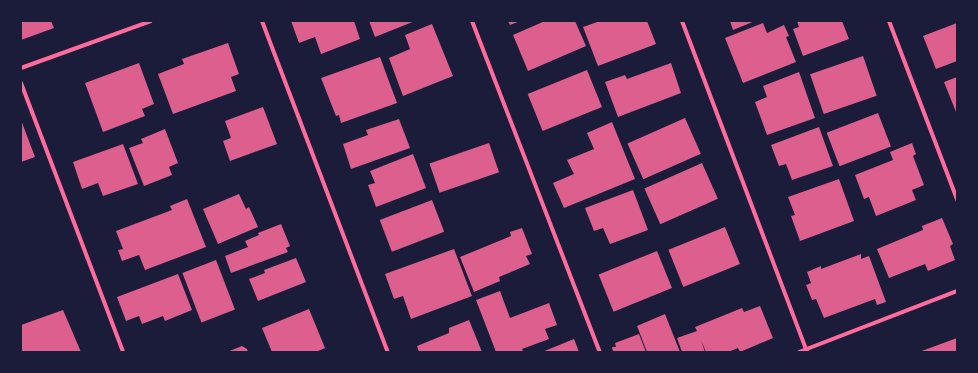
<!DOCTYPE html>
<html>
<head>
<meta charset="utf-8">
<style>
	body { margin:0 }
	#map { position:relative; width:978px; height:373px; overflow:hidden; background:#1b1b3a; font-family:Inter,sans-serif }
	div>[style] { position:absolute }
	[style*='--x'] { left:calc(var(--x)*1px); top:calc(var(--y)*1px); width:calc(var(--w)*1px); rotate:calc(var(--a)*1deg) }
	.building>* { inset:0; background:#dd5f8e; transform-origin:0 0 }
	.minor>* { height:4px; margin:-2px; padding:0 2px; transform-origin:2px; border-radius:2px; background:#ff6b9d }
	span { translate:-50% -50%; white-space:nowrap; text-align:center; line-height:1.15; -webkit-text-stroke:4px #1b1b3a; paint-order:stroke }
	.frame { position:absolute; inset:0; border:22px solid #1b1b3a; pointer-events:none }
</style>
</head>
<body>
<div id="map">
	<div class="building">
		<i style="clip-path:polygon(21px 21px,51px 21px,54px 28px,21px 40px)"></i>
		<i style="clip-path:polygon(291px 21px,354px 21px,360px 39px,321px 54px,315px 37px,299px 43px)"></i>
		<i style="clip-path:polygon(369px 21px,415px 21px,375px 37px)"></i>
		<i style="clip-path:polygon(508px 21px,520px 21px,510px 25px)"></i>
		<i style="clip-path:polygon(545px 21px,575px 21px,586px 46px,528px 71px,513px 35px)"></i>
		<i style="clip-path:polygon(600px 21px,647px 21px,656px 44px,598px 66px,583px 27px)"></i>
		<i style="clip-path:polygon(730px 21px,755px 21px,733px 30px)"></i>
		<i style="clip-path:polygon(797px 21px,842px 21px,849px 39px,803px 56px,793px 29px,799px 27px)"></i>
		<i style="clip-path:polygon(763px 23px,767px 33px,784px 25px,789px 36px,786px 37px,796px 62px,743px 83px,725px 38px)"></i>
		<i style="clip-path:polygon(957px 23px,957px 61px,936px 69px,923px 36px)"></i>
		<i style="clip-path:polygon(432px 24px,453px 76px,403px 96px,389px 58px,410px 49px,405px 35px)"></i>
		<i style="clip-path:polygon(228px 43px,239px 74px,231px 77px,236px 91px,173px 114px,158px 74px,184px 64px,182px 59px)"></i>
		<i style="left:863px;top:56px;width:42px;height:56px;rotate:71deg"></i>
		<i style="clip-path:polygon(380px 57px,397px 103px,341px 123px,339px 115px,336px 116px,321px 78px)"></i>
		<i style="clip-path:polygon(139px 63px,154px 104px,142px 109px,145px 116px,103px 132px,85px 83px)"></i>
		<i style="clip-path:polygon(671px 63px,681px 93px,618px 117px,605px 82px,625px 75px,627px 79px)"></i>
		<i style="left:587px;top:70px;width:40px;height:64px;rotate:68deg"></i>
		<i style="clip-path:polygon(799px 72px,815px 118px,767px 135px,755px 102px,767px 97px,763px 86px)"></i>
		<i style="clip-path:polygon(957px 77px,957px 112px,956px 112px,944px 82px)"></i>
		<i style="clip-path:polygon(263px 107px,277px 144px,230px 161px,223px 141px,231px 138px,225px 121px)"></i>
		<i style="left:878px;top:113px;width:36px;height:55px;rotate:69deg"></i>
		<i style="left:685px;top:118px;width:39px;height:63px;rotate:66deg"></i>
		<i style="clip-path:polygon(399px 119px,410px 148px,351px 169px,343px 144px,368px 135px,366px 130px)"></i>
		<i style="clip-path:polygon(21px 120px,35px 157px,21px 162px)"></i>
		<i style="clip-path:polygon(612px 122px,635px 179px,564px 208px,553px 183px,574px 174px,567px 160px,594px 149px,587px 133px)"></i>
		<i style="clip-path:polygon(819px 127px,833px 166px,792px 180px,786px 164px,779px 166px,771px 145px)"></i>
		<i style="clip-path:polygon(165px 129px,178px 163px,169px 167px,172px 175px,144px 186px,129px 148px,143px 143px,141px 139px)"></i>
		<i style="left:489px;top:143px;width:31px;height:63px;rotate:71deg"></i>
		<i style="clip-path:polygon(912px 143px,916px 154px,913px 156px,924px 185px,912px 190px,916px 200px,876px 216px,869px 197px,864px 199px,855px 175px,893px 160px,890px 152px)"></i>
		<i style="clip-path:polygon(123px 144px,138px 184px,103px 196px,98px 183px,82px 189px,73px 162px)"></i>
		<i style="clip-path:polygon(413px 154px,426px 188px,376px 207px,368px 185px,375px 183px,370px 171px)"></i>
		<i style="left:702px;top:163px;width:39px;height:63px;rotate:66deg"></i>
		<i style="clip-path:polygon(839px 179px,854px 221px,800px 241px,791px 216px,795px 215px,788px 197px)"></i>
		<i style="clip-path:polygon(633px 190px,648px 230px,610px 244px,603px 228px,594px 231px,585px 208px)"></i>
		<i style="clip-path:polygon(239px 194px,246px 209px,249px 207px,258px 227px,218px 244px,203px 209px)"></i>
		<i style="clip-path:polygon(187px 199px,206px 247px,145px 270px,139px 255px,122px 261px,118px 250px,123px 249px,116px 231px,172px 210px,170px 206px)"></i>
		<i style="left:432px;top:200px;width:34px;height:56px;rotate:69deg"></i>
		<i style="clip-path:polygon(942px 218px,953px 244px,950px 246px,955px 260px,928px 271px,925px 264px,889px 278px,877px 249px,923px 230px,922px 226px)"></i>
		<i style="clip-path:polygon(281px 224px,290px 246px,286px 248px,288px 252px,231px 273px,225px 256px,248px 247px,245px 241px,259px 235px,258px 233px)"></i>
		<i style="left:725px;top:227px;width:40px;height:61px;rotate:68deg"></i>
		<i style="clip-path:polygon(522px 228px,532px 254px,526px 256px,530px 264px,499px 277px,500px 281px,474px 292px,460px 257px,511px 236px,510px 232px)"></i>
		<i style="clip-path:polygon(454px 249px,472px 296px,411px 319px,403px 296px,394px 299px,385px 274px)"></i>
		<i style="left:657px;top:251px;width:40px;height:63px;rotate:68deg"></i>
		<i style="clip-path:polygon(861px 254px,861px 259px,869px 256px,886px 302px,877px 305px,875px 299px,824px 318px,816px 299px,812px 300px,806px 285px,811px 283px,807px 272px,821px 266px,821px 269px)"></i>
		<i style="clip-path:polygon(296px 258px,306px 282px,258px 301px,249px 279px,265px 273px,264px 270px)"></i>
		<i style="left:216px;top:260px;width:53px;height:36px;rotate:69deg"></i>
		<i style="clip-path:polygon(178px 274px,192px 310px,165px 321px,163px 316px,142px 324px,139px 316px,126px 321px,117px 297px)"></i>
		<i style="clip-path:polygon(500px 291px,510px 318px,549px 303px,557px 325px,545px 329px,549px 339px,522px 349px,523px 351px,522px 352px,496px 352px,476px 300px)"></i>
		<i style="clip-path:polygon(760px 306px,773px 338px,740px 352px,738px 348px,728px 352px,706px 352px,701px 340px,705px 352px,682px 352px,677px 338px,697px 331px,695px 327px,742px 308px,744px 312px)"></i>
		<i style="clip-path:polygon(309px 309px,325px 348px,316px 352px,272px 352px,262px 328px)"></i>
		<i style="clip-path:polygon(63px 310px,81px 352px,21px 352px,21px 325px)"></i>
		<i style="clip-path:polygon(665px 314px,680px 352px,647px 352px,637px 326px)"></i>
		<i style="clip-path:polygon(469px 320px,482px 352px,419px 352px,417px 346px,449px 333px,449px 328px)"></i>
		<i style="clip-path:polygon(639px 334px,646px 352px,613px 352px,612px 347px,616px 347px,615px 343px)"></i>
		<i style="clip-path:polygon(957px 338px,957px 352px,919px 352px)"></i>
		<i style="clip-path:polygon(574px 339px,579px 352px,542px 352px)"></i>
		<i style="clip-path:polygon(242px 346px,247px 349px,248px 352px,227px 352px)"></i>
	</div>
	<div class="minor">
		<i style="--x:262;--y:21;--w:354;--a:69.2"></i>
		<i style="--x:472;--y:21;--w:355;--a:68.9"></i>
		<i style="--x:682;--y:21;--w:354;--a:69.3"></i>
		<i style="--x:889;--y:21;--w:191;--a:69.1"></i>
		<i style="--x:21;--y:68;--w:138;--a:-19.9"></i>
		<i style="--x:21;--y:83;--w:288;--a:69.2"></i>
		<i style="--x:799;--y:352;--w:169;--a:-21.1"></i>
	</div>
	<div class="frame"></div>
</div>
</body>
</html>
